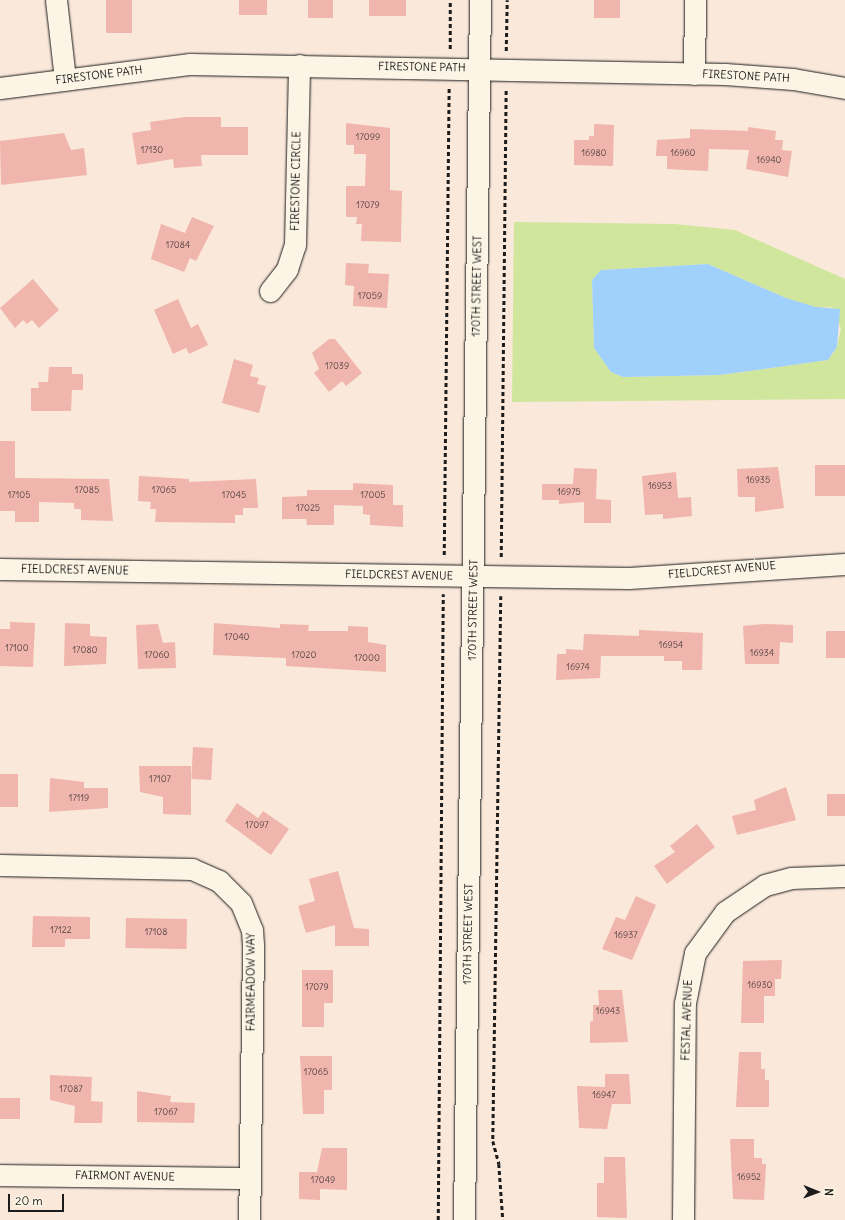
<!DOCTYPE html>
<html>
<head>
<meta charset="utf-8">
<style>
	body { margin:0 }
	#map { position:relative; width:845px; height:1220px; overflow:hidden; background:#fae8da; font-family:Delius,sans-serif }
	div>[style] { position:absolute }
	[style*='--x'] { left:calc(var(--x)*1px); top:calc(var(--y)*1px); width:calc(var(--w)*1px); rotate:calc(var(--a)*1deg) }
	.green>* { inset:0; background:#d0e69c }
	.water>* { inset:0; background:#a0d0fc }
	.building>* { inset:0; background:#f0b5ad; transform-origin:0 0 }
	.path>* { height:2.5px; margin-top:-1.25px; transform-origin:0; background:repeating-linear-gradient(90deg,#1c1c1c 0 4px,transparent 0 7px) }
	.roads { filter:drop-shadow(0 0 1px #1c1c1c) drop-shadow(0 0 1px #1c1c1c) }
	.minor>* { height:21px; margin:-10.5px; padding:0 10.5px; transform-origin:10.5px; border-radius:10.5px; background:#fcf5e5 }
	span { translate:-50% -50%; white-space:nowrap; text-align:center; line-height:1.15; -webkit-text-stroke:3.5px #fcf5e5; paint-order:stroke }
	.number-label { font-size:9px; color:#514240 }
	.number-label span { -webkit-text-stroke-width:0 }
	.street-label { font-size:11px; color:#1c1c1c }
	.north { position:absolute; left:797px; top:1172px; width:40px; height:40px; -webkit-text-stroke:3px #fcf5e5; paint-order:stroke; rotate:91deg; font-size:11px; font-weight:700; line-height:16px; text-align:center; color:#1c1c1c }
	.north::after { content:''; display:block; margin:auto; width:14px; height:18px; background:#1c1c1c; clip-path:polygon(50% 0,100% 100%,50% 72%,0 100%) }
	.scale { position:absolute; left:8px; top:1194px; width:56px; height:18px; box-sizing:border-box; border:2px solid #1c1c1c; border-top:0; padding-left:5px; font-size:12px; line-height:14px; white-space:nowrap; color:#1c1c1c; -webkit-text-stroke:3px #fcf5e5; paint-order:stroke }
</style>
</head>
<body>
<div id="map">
	<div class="green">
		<i style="clip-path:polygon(evenodd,514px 222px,674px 224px,735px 230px,845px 279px,845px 399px,512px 402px,514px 222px,708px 264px,786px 298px,816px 308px,831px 307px,841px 328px,837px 347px,828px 360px,720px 375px,623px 377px,611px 372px,594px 348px,592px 280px,601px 270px,708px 264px)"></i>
	</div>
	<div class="water">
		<i style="clip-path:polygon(708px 264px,786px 298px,816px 307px,840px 309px,837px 347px,828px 360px,720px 375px,623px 377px,611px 372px,594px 348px,592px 280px,601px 270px)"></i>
	</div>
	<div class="building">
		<i style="left:106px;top:0;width:26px;height:33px"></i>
		<i style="left:239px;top:0;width:28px;height:15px"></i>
		<i style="left:308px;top:0;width:25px;height:18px"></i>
		<i style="left:369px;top:0;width:37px;height:16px"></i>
		<i style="left:594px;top:0;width:26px;height:18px"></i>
		<i style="clip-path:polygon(185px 117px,221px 117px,221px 127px,248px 127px,248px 155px,201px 155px,202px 166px,174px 168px,173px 159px,137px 165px,132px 133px,151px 130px,150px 122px)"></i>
		<i style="clip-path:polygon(346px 123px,390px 128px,390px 190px,402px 191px,401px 242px,361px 241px,362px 224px,356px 224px,357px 217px,346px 217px,346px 186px,365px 186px,366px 154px,354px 154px,354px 145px,346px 145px)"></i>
		<i style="clip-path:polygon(594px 124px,614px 125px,613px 166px,574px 165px,574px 140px,589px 140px,589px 136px,594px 136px)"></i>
		<i style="clip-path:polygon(748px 127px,776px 131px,775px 140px,783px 140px,782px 150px,792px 151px,788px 177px,746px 169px,749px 150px,709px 149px,708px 171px,667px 169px,667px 156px,656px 156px,657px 140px,690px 138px,690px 129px,748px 131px)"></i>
		<i style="clip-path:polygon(64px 133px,71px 150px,84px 148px,87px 175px,1px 185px,0 141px)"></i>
		<i style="clip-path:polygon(192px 217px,214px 226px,196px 261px,190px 258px,184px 272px,151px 259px,161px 224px,185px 233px)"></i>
		<i style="clip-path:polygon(346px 263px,369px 264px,368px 273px,389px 274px,387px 308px,353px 306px,354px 286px,345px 285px)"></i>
		<i style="clip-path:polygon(33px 279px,59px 310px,39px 328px,32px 320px,27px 324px,23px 320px,15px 328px,0 308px)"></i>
		<i style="clip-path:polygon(178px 299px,191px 328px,198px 324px,208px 345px,189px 354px,186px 348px,173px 354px,154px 310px)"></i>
		<i style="clip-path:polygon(329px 339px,335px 339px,362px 373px,346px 386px,342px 381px,329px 392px,314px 373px,319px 369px,312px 353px)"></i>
		<i style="clip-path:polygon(234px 359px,253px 365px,250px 376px,259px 378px,257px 384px,266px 386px,259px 413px,222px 403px)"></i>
		<i style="clip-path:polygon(49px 367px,72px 367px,72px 374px,83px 374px,83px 390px,72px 390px,71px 411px,31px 411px,31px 388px,39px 388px,38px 382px,48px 382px)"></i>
		<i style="clip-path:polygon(0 441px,15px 441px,15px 478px,109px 479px,113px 521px,81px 520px,81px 509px,74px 509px,74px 503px,39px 502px,39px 522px,15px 522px,15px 511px,0 511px)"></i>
		<i style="left:815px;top:465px;width:30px;height:31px"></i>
		<i style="clip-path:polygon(778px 467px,784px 508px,755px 512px,755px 497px,738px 497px,737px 469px)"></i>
		<i style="clip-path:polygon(574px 468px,597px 469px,596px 499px,611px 500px,611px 523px,584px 523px,584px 502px,559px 504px,559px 500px,542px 500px,542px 484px,573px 484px)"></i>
		<i style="clip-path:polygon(676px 472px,678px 498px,691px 497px,692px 516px,663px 519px,663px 514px,645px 515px,642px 476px)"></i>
		<i style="clip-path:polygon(139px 476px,189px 479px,189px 482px,256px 479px,258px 508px,243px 508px,243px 515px,235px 515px,235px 523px,155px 522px,156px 509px,150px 509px,151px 502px,138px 501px)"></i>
		<i style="clip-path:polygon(353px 483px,393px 485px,393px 505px,403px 505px,403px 527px,370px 525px,370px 515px,363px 514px,363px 506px,334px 505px,334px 525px,307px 525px,306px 519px,282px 519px,282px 497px,307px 496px,307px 490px,353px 490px)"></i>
		<i style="clip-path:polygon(10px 622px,35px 623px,33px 667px,0 666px,0 629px,10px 629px)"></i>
		<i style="clip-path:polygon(65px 623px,90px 624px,90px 636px,107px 637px,106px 664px,64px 666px)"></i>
		<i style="clip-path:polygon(214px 623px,280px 628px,280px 624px,309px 625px,308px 631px,348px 631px,348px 626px,368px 627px,368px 642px,386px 645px,386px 672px,286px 666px,286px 658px,213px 655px)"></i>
		<i style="clip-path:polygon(158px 624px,163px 643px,175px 642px,176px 668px,138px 669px,136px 625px)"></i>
		<i style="clip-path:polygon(765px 624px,793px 625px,793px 643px,780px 642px,779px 664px,745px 664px,743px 626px)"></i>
		<i style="clip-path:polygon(639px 630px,703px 633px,702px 670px,682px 670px,682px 661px,664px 661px,664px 656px,601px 656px,600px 678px,556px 680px,557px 654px,566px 654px,566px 649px,583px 650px,584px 634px,639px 636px)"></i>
		<i style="left:826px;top:631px;width:19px;height:27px"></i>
		<i style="left:193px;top:747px;width:20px;height:32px;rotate:3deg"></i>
		<i style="clip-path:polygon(139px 766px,191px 766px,191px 815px,163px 814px,163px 797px,140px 792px)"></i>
		<i style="left:0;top:774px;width:18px;height:33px"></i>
		<i style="clip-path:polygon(50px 778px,84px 782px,84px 788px,108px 788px,108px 808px,49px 812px)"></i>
		<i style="clip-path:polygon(786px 787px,796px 820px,737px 835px,732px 816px,756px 810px,754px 800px)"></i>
		<i style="left:827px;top:794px;width:18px;height:22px"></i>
		<i style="clip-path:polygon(237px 803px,258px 818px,263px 811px,289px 829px,271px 855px,225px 821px)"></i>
		<i style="clip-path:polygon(697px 824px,715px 847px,667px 884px,654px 866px,675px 852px,670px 846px)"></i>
		<i style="clip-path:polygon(338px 871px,354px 928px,369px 929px,369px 946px,335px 946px,335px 925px,306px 933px,298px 906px,315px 901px,309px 879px)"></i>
		<i style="clip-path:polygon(636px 896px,656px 905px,632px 960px,602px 949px,616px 917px,625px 920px)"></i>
		<i style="clip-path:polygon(33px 916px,90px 917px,90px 939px,65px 939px,65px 947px,32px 947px)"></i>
		<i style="left:126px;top:918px;width:61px;height:30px;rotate:1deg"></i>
		<i style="clip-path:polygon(782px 960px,781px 979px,775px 979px,775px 996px,764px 996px,764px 1023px,741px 1023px,743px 961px)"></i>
		<i style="clip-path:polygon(302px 970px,333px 970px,333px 1003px,324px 1003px,324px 1027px,302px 1027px)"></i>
		<i style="clip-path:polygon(598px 990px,622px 990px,628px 1042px,590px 1043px,590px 1022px,593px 1021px,593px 1005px,599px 1005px)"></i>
		<i style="clip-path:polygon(739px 1052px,761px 1052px,761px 1069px,765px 1069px,765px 1080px,769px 1080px,769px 1107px,736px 1107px)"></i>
		<i style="clip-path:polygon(300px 1056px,332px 1056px,332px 1090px,324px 1090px,324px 1114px,303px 1114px)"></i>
		<i style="clip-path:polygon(605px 1074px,629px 1074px,631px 1104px,612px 1104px,607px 1129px,579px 1128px,577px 1086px,605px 1087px)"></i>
		<i style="clip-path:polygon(50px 1075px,92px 1077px,91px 1101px,103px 1102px,102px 1123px,74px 1123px,75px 1106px,50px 1100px)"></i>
		<i style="clip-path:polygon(137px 1091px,171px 1096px,170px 1102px,195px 1103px,194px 1123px,137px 1122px)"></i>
		<i style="left:0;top:1098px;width:20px;height:21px"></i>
		<i style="clip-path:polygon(730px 1139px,754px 1139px,754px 1158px,762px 1158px,762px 1164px,766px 1164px,764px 1200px,733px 1199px)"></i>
		<i style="clip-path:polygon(322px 1148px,347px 1148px,347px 1190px,320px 1189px,320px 1200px,299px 1199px,299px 1172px,317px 1172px)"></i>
		<i style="clip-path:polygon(604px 1157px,625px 1157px,627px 1218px,597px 1217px,597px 1183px,604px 1183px)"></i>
	</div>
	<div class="path">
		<i style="--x:450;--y:49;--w:49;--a:-90"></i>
		<i style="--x:506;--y:51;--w:51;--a:-88.9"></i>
		<i style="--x:444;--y:555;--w:467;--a:-89.4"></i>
		<i style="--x:501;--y:557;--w:467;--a:-89.4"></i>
		<i style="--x:501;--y:596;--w:545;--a:90.84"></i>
		<i style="--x:493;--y:1141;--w:24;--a:75"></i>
		<i style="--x:499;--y:1164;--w:56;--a:85.9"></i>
		<i style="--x:438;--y:1220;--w:626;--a:-89.54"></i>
	</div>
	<div class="roads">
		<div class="minor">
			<i style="--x:56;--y:0;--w:80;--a:83.5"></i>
			<i style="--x:694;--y:74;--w:74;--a:-89.2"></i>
			<i style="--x:0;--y:88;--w:192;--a:-7.2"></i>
			<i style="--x:190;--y:64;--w:535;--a:1.07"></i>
			<i style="--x:725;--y:74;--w:68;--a:4.2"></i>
			<i style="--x:793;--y:79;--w:53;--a:9.8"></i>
			<i style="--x:270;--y:291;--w:28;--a:-52"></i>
			<i style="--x:287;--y:269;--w:25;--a:-72"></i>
			<i style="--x:295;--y:245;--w:180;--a:-88.7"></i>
			<i style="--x:0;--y:569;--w:629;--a:0.82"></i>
			<i style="--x:629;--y:578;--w:216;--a:-3.7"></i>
			<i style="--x:0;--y:865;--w:192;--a:1.2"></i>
			<i style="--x:192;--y:869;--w:30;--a:24"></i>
			<i style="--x:219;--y:881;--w:31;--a:45"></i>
			<i style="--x:241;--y:903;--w:29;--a:68"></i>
			<i style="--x:252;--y:930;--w:16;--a:86"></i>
			<i style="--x:253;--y:946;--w:274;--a:90.8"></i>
			<i style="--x:0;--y:1175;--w:249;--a:0.7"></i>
			<i style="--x:464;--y:1220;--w:1220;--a:-89.25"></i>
			<i style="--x:683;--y:1220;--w:217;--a:-89.5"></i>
			<i style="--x:685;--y:1003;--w:51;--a:-78.7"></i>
			<i style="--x:695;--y:953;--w:51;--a:-53.8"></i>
			<i style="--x:725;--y:912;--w:48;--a:-34"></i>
			<i style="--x:765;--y:885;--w:27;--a:-15"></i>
			<i style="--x:791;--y:878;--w:54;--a:-2.1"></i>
		</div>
	</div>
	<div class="number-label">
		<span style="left:368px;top:137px">17099</span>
		<span style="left:152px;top:150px">17130</span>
		<span style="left:594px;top:153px">16980</span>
		<span style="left:683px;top:153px">16960</span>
		<span style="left:769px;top:160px">16940</span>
		<span style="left:368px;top:205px">17079</span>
		<span style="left:178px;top:245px">17084</span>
		<span style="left:370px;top:296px">17059</span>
		<span style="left:337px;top:366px">17039</span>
		<span style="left:758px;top:480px">16935</span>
		<span style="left:660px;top:486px">16953</span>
		<span style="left:87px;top:490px">17085</span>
		<span style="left:164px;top:490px">17065</span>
		<span style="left:569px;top:492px">16975</span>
		<span style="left:19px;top:495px">17105</span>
		<span style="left:234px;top:495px">17045</span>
		<span style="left:373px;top:495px">17005</span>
		<span style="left:308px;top:508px">17025</span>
		<span style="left:237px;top:637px">17040</span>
		<span style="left:671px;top:645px">16954</span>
		<span style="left:17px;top:648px">17100</span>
		<span style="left:85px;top:650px">17080</span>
		<span style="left:762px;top:653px">16934</span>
		<span style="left:157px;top:655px">17060</span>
		<span style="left:304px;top:655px">17020</span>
		<span style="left:367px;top:658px">17000</span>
		<span style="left:578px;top:667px">16974</span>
		<span style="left:160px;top:779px">17107</span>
		<span style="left:79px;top:798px">17119</span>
		<span style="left:257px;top:825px">17097</span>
		<span style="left:61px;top:930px">17122</span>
		<span style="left:156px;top:932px">17108</span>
		<span style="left:626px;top:935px">16937</span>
		<span style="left:760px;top:985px">16930</span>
		<span style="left:317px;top:987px">17079</span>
		<span style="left:608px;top:1011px">16943</span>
		<span style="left:316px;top:1072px">17065</span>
		<span style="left:71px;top:1089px">17087</span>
		<span style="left:604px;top:1095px">16947</span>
		<span style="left:166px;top:1112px">17067</span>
		<span style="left:749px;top:1177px">16952</span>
		<span style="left:323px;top:1180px">17049</span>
	</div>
	<div class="street-label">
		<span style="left:422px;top:67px;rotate:1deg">FIRESTONE PATH</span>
		<span style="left:99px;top:75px;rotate:-7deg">FIRESTONE PATH</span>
		<span style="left:746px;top:76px;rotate:3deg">FIRESTONE PATH</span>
		<span style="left:296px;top:181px;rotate:-89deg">FIRESTONE CIRCLE</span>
		<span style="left:477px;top:286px;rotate:-89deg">170TH STREET WEST</span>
		<span style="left:75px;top:570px;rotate:1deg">FIELDCREST AVENUE</span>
		<span style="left:722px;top:570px;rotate:-5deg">FIELDCREST AVENUE</span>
		<span style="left:399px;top:575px;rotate:1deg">FIELDCREST AVENUE</span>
		<span style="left:473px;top:610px;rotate:-89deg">170TH STREET WEST</span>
		<span style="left:468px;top:934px;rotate:-89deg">170TH STREET WEST</span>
		<span style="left:251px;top:982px;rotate:-90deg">FAIRMEADOW WAY</span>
		<span style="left:687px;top:1020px;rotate:-88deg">FESTAL AVENUE</span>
		<span style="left:125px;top:1176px;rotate:1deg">FAIRMONT AVENUE</span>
	</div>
	<div class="north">N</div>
	<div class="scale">20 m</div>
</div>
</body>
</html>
